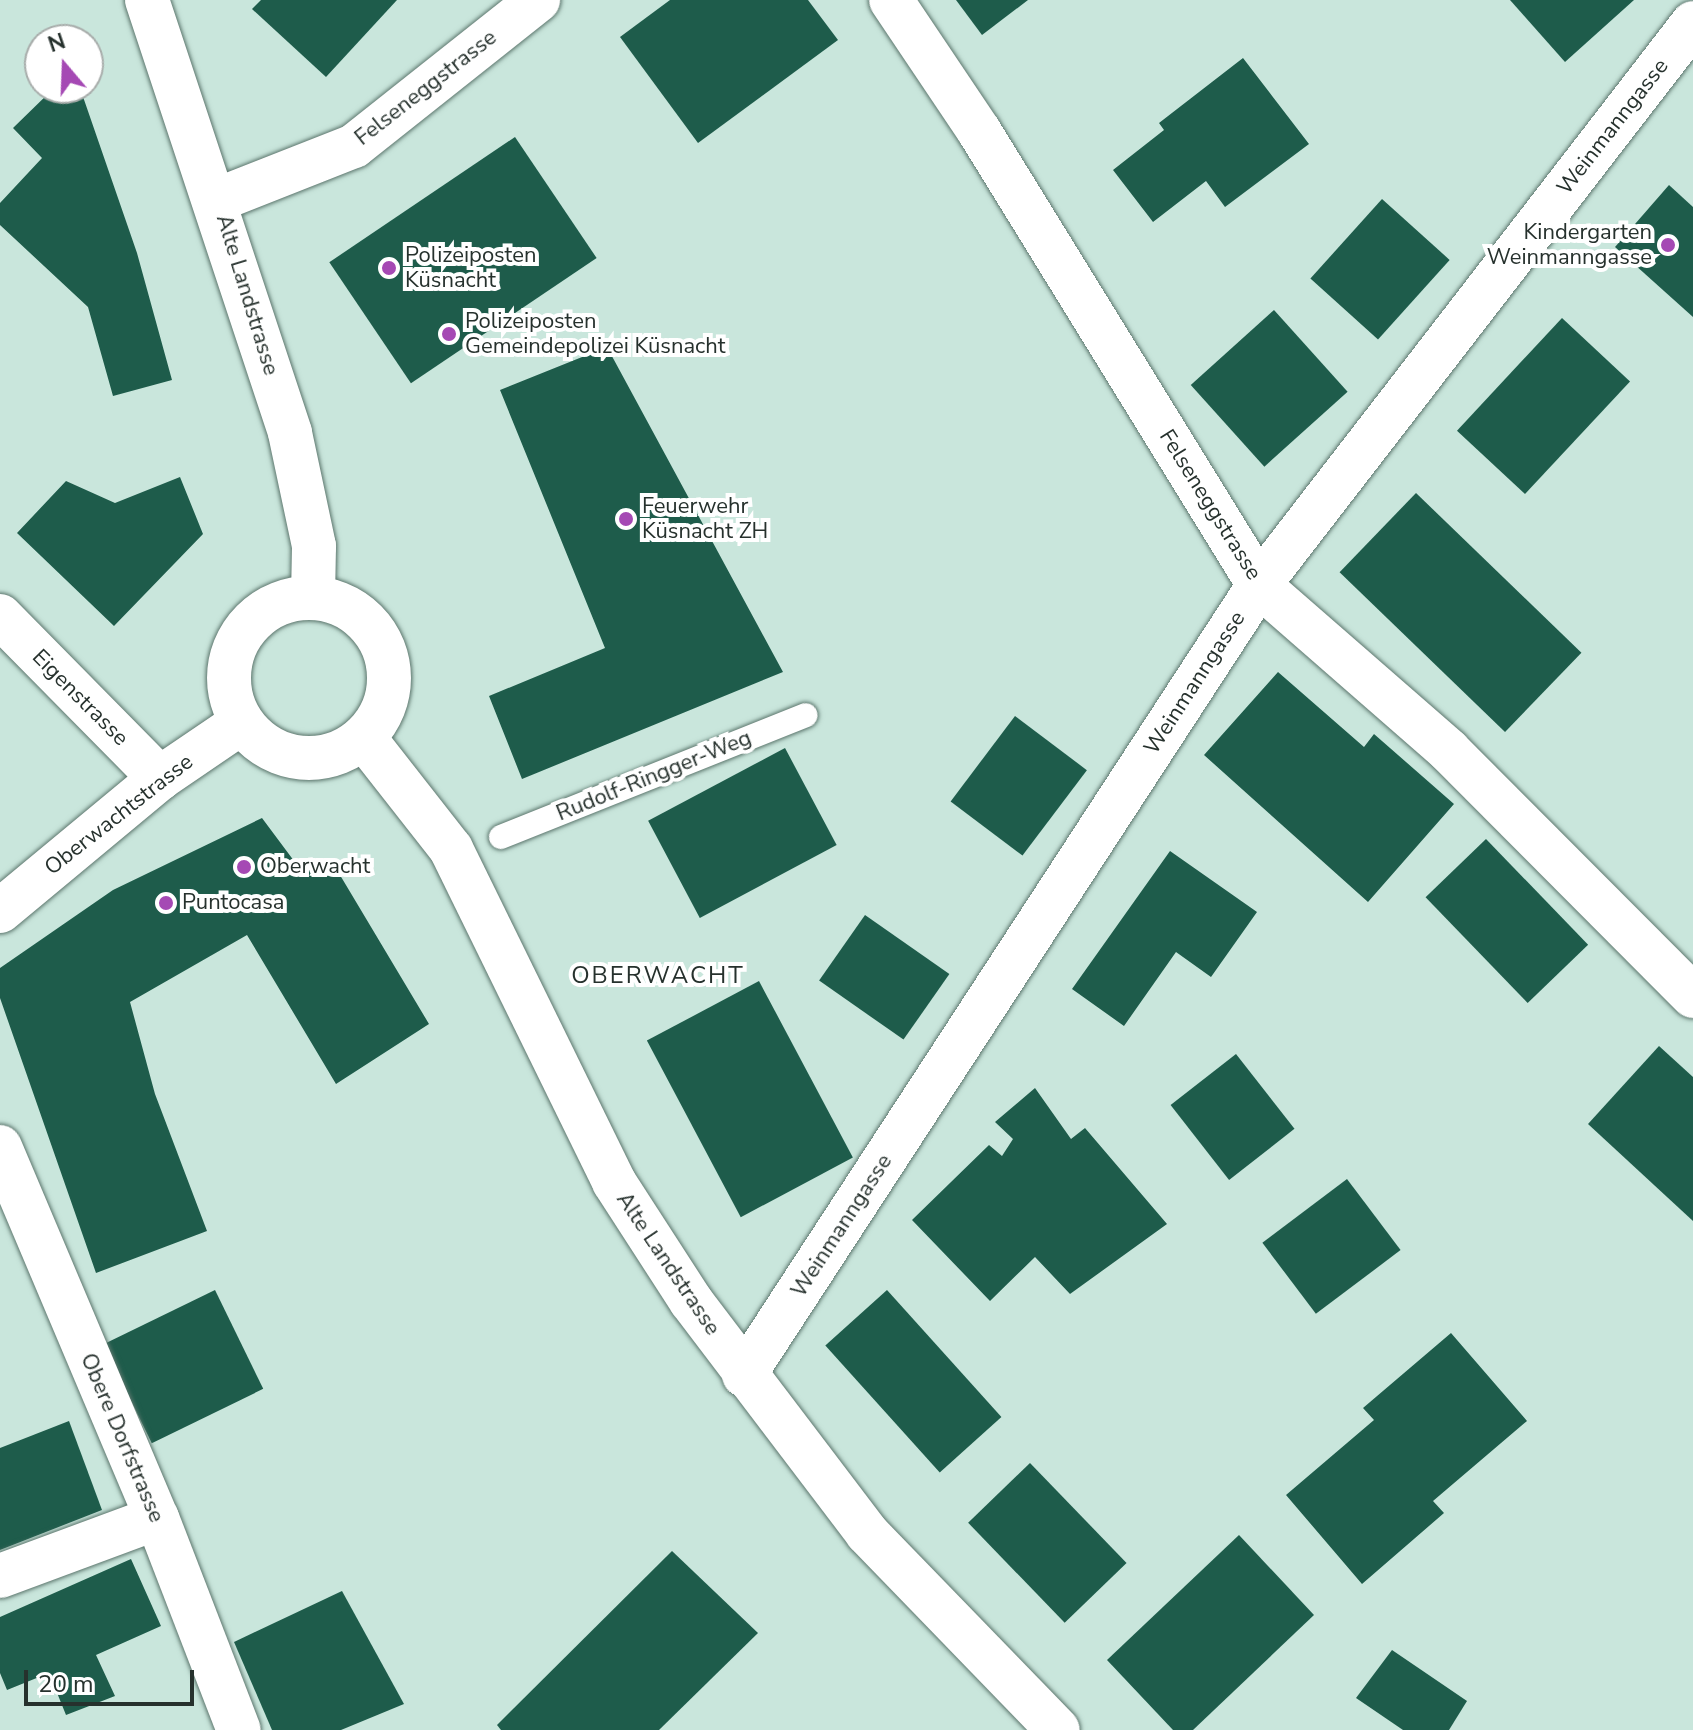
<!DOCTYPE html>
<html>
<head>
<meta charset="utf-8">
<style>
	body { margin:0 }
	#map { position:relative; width:1693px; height:1730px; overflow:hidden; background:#c9e6dc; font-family:"Nunito Sans",sans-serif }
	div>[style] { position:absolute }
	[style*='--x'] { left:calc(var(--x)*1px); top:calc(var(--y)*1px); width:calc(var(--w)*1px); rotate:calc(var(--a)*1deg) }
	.building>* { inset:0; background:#1e5c4b; transform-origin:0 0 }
	.roads { filter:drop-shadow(0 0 2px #5c766d) drop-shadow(0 0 2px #5c766d) }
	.service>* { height:24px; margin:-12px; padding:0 12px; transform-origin:12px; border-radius:12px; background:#fff }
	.minor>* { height:44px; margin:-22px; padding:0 22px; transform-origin:22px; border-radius:22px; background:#fff }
	.tertiary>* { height:44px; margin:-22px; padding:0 22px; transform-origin:22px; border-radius:22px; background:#fff }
	.secondary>* { height:44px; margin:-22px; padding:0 22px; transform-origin:22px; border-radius:22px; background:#fff }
	.secondary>.ring { margin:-22px; padding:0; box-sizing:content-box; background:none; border:44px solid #fff; border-radius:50% }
	.dots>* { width:22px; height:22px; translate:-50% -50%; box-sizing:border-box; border:4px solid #fff; border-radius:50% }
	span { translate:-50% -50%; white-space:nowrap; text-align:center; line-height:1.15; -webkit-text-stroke:8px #fff; paint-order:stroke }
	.street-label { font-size:22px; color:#26312d }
	.poi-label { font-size:22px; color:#26312d }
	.right { translate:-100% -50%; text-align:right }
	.left { translate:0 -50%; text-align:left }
	.neighbourhood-label { font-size:24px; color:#26312d; letter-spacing:2px }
	.north { position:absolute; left:24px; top:24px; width:80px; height:80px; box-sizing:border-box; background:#fff; border:2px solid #a8adab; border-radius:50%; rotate:341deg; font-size:22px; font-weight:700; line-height:32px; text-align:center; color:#26312d }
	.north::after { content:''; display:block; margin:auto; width:28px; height:36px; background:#a549b4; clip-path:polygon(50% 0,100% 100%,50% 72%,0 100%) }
	.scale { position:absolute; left:24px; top:1670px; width:170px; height:36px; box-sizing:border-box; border:4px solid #26312d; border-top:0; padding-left:10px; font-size:24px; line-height:28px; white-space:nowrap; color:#26312d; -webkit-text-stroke:6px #fff; paint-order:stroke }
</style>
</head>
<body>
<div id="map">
	<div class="building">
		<i style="clip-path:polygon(261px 0,397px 0,326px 77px,252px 9px)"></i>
		<i style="clip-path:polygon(670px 0,808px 0,838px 40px,698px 143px,620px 37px)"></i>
		<i style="clip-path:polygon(956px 0,1028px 0,982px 35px)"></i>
		<i style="clip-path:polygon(1510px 0,1634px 0,1565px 62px)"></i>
		<i style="clip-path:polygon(1243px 58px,1309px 144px,1225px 207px,1206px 181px,1153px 222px,1113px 170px,1164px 130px,1159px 123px)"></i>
		<i style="clip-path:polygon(54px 88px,80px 88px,137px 253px,172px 380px,113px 396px,88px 307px,0 225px,0 203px,42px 158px,13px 128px)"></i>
		<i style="left:515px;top:137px;width:146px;height:224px;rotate:56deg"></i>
		<i style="clip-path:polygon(1669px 185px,1693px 207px,1693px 317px,1615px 247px)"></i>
		<i style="left:1382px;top:199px;width:91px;height:107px;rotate:42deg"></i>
		<i style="left:1274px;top:310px;width:110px;height:112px;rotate:48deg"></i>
		<i style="left:1562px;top:318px;width:93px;height:154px;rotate:43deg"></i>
		<i style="clip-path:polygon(607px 347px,783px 672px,522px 779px,489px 696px,605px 648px,500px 390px)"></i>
		<i style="clip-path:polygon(180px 477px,203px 534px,114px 626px,17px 533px,66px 481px,115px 503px)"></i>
		<i style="left:1416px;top:493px;width:230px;height:110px;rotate:44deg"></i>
		<i style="clip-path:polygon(1278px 672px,1364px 747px,1374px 734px,1454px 804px,1368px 902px,1204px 755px)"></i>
		<i style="left:1015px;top:716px;width:90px;height:107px;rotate:37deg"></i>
		<i style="left:785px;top:748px;width:110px;height:155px;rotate:62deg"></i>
		<i style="clip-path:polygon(262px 818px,303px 873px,331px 860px,429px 1024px,336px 1084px,247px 935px,130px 1002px,155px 1094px,207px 1231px,96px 1273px,0 998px,0 968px,113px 890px)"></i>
		<i style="left:1486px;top:839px;width:147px;height:84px;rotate:46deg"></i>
		<i style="clip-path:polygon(1170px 851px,1257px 912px,1211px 977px,1176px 952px,1124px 1026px,1072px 989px)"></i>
		<i style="left:865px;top:915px;width:103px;height:80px;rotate:35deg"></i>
		<i style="left:759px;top:981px;width:200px;height:127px;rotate:62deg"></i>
		<i style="clip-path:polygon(1659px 1046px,1693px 1077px,1693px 1221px,1588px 1124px)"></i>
		<i style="left:1236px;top:1054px;width:95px;height:83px;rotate:52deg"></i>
		<i style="clip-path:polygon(1035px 1088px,1071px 1139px,1085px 1128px,1167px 1224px,1070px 1294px,1035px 1257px,990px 1301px,912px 1220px,989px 1145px,1002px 1156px,1013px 1139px,995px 1122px)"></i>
		<i style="left:1347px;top:1179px;width:89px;height:106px;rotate:53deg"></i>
		<i style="left:215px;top:1290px;width:110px;height:124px;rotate:64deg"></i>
		<i style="left:887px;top:1290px;width:171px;height:83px;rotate:48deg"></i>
		<i style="clip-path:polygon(1451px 1333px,1527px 1421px,1433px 1501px,1444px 1513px,1362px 1584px,1286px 1495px,1374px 1420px,1363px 1408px)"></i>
		<i style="clip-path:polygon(69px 1421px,102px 1510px,0 1550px,0 1448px)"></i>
		<i style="left:1030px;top:1463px;width:139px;height:86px;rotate:46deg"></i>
		<i style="clip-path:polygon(1239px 1535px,1314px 1615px,1193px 1730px,1173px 1730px,1107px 1660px)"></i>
		<i style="clip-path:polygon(672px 1551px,758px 1633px,659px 1730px,501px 1730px,497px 1725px)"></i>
		<i style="clip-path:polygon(131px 1559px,161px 1626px,96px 1655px,115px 1696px,66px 1715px,49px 1673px,7px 1690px,0 1673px,0 1617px)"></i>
		<i style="clip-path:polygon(342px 1591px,404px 1704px,341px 1730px,272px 1730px,234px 1642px)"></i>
		<i style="clip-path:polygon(1392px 1650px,1467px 1701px,1449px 1730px,1403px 1730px,1356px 1698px)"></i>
	</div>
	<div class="roads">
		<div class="service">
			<i style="--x:501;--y:837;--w:328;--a:-21.8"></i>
		</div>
		<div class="minor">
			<i style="--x:891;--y:0;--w:158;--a:56.1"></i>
			<i style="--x:979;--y:131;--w:533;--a:58.34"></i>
			<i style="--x:1259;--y:585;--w:252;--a:41.1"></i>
			<i style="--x:1449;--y:751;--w:346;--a:45.1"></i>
			<i style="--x:217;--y:200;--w:147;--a:-21.5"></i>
			<i style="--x:354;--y:146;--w:235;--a:-38.4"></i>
			<i style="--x:0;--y:616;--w:228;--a:45.4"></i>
			<i style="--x:0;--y:1147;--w:403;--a:67.1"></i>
			<i style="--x:157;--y:1518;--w:227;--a:68.9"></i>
			<i style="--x:744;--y:1375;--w:943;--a:-56.9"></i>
			<i style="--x:1259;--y:585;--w:710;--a:-52.32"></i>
			<i style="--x:0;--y:1576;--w:167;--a:-20.3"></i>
		</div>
		<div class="tertiary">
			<i style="--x:364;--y:738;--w:141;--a:51.9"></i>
			<i style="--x:451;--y:849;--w:371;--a:63.9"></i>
			<i style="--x:614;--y:1182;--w:142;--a:57.1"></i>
			<i style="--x:691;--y:1301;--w:291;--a:52.8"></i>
			<i style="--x:867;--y:1533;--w:274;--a:45.9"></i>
		</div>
		<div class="secondary">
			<i style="--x:147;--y:0;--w:456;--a:71.7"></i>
			<i style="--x:290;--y:433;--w:116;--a:78"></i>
			<i style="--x:314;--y:546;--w:51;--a:91.1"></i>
			<i class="ring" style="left:229px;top:598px;width:116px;height:116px"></i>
			<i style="--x:0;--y:911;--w:208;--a:-39.7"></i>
			<i style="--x:160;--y:778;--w:98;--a:-34.2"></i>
		</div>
	</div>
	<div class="dots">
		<i style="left:1668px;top:245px;background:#a549b4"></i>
		<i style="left:389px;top:268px;background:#a549b4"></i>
		<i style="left:449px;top:334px;background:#a549b4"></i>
		<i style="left:626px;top:519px;background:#a549b4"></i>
		<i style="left:244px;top:867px;background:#a549b4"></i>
		<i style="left:166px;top:903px;background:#a549b4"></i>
	</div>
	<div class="street-label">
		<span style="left:426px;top:88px;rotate:-38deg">Felseneggstrasse</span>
		<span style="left:1613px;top:127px;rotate:-52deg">Weinmanngasse</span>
		<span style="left:247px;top:295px;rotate:73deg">Alte Landstrasse</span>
		<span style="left:1210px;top:505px;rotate:58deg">Felseneggstrasse</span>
		<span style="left:1195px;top:683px;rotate:-57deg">Weinmanngasse</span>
		<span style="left:80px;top:698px;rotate:45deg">Eigenstrasse</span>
		<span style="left:654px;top:776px;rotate:-22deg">Rudolf-Ringger-Weg</span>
		<span style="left:119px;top:815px;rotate:-38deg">Oberwachtstrasse</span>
		<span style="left:842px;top:1226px;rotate:-57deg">Weinmanngasse</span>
		<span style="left:668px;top:1264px;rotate:56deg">Alte Landstrasse</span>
		<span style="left:122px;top:1438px;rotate:67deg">Obere Dorfstrasse</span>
	</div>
	<div class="poi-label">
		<span class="right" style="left:1652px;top:245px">Kindergarten<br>Weinmanngasse</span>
		<span class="left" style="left:405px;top:268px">Polizeiposten<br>Küsnacht</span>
		<span class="left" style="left:465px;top:334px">Polizeiposten<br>Gemeindepolizei Küsnacht</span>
		<span class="left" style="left:642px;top:519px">Feuerwehr<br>Küsnacht ZH</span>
		<span class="left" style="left:260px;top:867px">Oberwacht</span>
		<span class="left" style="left:182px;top:903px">Puntocasa</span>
	</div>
	<div class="neighbourhood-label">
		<span style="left:658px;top:976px">OBERWACHT</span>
	</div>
	<div class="north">N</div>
	<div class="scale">20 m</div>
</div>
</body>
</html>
